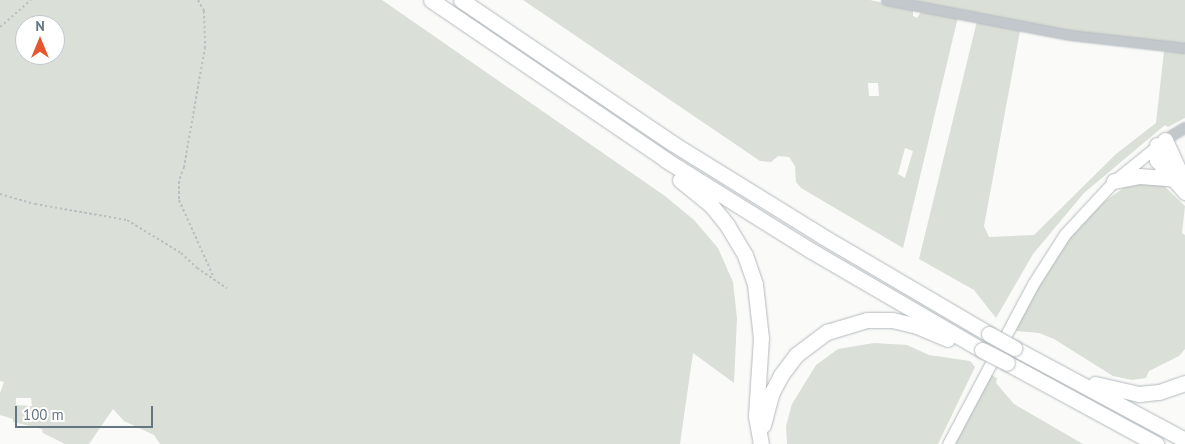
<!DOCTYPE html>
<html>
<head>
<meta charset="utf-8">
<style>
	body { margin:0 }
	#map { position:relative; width:1185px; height:444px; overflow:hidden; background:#fafaf8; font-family:"PT Sans",sans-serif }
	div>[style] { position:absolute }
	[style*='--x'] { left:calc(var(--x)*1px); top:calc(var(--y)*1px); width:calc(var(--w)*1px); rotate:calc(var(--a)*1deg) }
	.green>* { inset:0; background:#dadfd7 }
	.path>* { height:2px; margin-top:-1px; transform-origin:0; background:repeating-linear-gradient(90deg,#bbbfc2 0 2.5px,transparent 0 5px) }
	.roads { filter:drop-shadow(0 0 1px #b3babf) drop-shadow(0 0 1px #b3babf) }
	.minor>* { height:9px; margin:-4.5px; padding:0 4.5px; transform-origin:4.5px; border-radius:4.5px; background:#c3c8cc }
	.tertiary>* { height:10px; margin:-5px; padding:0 5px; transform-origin:5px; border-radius:5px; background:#c3c8cc }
	.secondary>* { height:11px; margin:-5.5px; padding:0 5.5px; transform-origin:5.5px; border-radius:5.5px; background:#fff }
	.motorway>* { height:15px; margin:-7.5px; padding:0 7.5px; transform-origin:7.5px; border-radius:7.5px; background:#fff }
	.bridges { filter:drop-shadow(0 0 1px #b4b9bd) drop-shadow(0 0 1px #b4b9bd) }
	.motorway-bridge>* { height:15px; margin:-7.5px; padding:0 7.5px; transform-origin:7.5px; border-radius:7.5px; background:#fff }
	span { translate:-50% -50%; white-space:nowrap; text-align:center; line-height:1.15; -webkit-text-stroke:5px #fff; paint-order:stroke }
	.north { position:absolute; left:15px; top:15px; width:50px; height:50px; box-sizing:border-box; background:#fff; border:1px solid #c1c8cd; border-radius:50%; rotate:0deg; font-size:14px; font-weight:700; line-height:20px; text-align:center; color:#657683 }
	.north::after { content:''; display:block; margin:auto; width:18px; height:22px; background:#e4572e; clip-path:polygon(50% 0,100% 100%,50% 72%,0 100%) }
	.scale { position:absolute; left:15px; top:406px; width:138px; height:22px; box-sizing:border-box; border:2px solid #657683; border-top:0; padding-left:6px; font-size:15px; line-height:18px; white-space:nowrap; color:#657683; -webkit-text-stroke:4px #fff; paint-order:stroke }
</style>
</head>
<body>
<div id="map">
	<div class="green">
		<i style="clip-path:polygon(evenodd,0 0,382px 0,665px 196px,694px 220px,718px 248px,733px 282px,737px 318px,734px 383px,693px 353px,680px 444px,160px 444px,154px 435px,124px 421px,113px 409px,89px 444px,65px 444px,43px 433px,42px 429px,13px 422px,13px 419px,0 415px,0 393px,4px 382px,0 381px,0 0,25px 25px,55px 25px,55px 55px,25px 55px,25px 25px,0 0,16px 398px,31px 398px,32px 406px,16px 405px,16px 398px)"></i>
		<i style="clip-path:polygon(evenodd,523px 0,870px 0,913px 9px,913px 16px,917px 18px,921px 12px,958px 17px,903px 248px,801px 188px,796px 182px,795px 166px,789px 157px,778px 156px,771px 162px,760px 161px,523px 0,868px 83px,878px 83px,879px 96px,869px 96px,868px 83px,523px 0,905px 148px,913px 151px,905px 178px,898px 174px,905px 148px)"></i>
		<i style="clip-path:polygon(903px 0,1185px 0,1185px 45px,1087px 34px)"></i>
		<i style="clip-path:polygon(977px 21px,1020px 31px,984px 226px,989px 237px,1034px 235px,1116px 154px,1156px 123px,1164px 51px,1185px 53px,1185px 118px,1168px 127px,1165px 125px,1084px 193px,1033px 254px,996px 318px,974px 290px,919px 259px)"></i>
		<i style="clip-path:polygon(1135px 180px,1163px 185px,1185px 206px,1182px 233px,1185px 235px,1185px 349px,1179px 356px,1149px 371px,1146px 378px,1132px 380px,1113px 376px,1054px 339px,1039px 333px,1016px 331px,1039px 280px,1077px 227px,1095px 208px)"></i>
		<i style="clip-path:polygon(874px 343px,907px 345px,929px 355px,970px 361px,975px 367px,938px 444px,787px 444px,786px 426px,792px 404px,816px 365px,838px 349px)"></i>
		<i style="clip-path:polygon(990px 374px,997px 378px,996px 383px,1014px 404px,1083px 444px,955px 444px)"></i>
	</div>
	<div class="path">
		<i style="--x:198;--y:0;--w:13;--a:61"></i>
		<i style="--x:204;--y:11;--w:36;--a:88"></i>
		<i style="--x:205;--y:47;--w:122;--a:99.9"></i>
		<i style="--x:184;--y:167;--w:15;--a:110"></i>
		<i style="--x:179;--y:181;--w:19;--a:90"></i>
		<i style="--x:179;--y:200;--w:85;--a:65.8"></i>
		<i style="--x:0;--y:27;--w:41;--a:-41.1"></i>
		<i style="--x:0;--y:194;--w:36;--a:16"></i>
		<i style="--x:35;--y:204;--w:93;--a:9.9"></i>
		<i style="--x:127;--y:220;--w:63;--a:31.4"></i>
		<i style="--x:181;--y:253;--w:22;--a:43"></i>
		<i style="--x:197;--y:268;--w:36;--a:34"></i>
	</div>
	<div class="roads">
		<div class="minor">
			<i style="--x:886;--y:0;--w:187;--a:10.8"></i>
			<i style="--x:1070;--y:35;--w:116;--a:6.4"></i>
		</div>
		<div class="tertiary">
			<i style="--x:1165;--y:140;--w:23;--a:-31"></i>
		</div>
		<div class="secondary">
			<i style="--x:948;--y:444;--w:181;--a:-62"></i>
			<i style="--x:1033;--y:284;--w:59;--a:-57.4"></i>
			<i style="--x:1065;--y:234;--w:72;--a:-47.2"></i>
			<i style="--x:1114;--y:181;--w:60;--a:-39"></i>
		</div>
		<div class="motorway">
			<i style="--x:431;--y:0;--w:284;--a:34.2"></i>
			<i style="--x:666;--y:160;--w:170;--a:32"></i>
			<i style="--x:810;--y:250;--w:199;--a:30.2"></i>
			<i style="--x:461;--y:0;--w:255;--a:34.1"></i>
			<i style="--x:672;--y:143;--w:176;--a:31.8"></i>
			<i style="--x:822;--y:236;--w:194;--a:30.4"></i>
			<i style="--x:1165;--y:140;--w:48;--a:65.6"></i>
			<i style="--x:1157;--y:145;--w:15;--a:90"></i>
			<i style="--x:1157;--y:160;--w:43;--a:48.8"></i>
			<i style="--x:680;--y:180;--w:40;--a:39"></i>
			<i style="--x:711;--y:205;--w:26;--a:51"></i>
			<i style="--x:727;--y:225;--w:35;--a:59"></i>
			<i style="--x:745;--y:255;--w:31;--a:71"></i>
			<i style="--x:755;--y:284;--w:54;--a:83.7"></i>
			<i style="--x:761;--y:338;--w:78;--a:93.7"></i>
			<i style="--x:756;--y:416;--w:28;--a:80"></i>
			<i style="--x:1114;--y:181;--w:25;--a:-11"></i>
			<i style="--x:1139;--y:176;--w:31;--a:4"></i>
			<i style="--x:1014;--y:348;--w:194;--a:28.3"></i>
			<i style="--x:1007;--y:363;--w:170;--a:28.5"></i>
			<i style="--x:1095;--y:384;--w:45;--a:12.8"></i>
			<i style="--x:1139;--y:394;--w:20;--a:-6"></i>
			<i style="--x:1159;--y:392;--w:28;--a:-19"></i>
			<i style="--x:763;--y:425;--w:34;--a:-75"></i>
			<i style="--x:772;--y:392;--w:19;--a:-62"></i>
			<i style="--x:781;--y:375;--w:25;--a:-53"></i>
			<i style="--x:796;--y:355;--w:39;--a:-37"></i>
			<i style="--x:827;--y:332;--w:42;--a:-16.7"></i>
			<i style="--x:867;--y:320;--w:25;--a:0"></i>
			<i style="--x:892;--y:320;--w:26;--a:13"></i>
			<i style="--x:917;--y:326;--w:33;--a:23"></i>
		</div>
	</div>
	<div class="bridges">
		<div class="motorway-bridge">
			<i style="--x:989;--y:334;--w:29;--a:29"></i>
			<i style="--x:982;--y:350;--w:28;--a:27"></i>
		</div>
	</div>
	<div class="north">N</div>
	<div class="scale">100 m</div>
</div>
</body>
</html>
